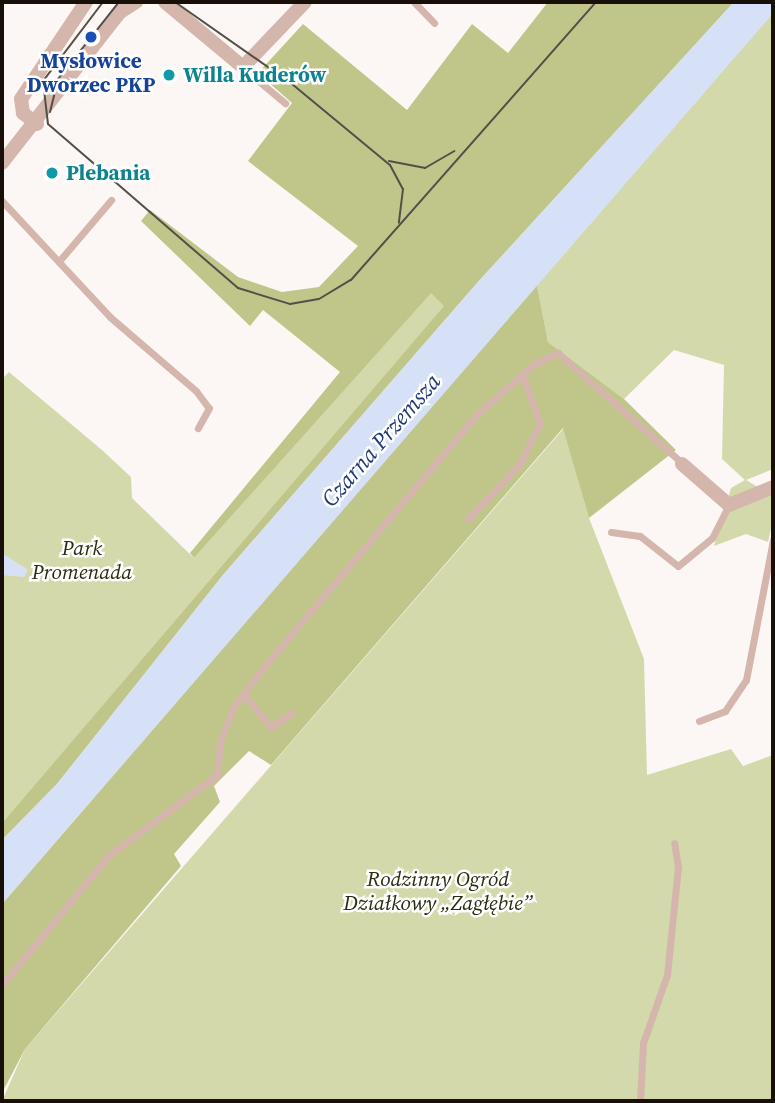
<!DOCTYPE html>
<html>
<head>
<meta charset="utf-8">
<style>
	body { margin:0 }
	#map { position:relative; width:775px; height:1103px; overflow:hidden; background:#fcf7f4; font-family:"Source Serif 4",serif }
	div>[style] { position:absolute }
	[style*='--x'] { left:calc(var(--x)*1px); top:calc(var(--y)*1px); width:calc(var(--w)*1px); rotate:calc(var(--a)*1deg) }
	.green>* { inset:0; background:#d4d9ab }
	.forest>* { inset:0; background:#c0c689 }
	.water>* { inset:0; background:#d6e1f7 }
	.lane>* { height:7px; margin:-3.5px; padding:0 3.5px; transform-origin:3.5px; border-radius:3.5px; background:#d4b6ac }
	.street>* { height:14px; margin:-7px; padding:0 7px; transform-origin:7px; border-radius:7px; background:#d4b6ac }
	.tram>* { height:2px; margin:-1px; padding:0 1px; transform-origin:1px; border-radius:1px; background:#554e48 }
	.dots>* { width:19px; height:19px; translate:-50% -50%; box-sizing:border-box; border:4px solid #fff; border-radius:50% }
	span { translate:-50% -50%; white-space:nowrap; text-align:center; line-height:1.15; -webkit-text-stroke:5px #fff; paint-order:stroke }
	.transit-label { font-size:21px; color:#164399; font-weight:700 }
	.culture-label { font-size:21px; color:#0d838f; font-weight:700 }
	.left { translate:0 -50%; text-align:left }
	.park-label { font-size:21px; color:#2a2c10; font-style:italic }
	.water-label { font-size:23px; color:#1f3a78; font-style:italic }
	.frame { position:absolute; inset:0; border:4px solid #170f08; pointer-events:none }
</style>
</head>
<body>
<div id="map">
	<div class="green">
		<i style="clip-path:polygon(773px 13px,773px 469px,746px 480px,773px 496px,773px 519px,768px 542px,746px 534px,714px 546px,731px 488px,745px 480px,722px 459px,724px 365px,674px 350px,624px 399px,548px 342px,537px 285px)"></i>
		<i style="clip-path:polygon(431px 292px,445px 306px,2px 823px,2px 379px,9px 372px,102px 450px,131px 477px,132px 498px,194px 558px)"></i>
		<i style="clip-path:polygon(564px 428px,589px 518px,644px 659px,647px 775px,731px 749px,743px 766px,773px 755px,773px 1101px,2px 1101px,25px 1049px)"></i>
	</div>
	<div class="forest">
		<i style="clip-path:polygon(548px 2px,734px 2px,478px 282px,223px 575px,57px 784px,2px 840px,2px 823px,444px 306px,431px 293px,194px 558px,190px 553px,340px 372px,263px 310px,250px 326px,141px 221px,150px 210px,238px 277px,282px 292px,319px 287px,358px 246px,248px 161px,292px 103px,258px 73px,303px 24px,407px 110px,472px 24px,508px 53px)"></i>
		<i style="clip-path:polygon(537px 285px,548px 342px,624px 399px,676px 450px,589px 518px,563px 428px,271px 765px,249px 751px,214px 786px,220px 802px,174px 854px,181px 866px,25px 1049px,2px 1093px,2px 904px)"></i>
	</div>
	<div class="water">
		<i style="clip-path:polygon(734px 2px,773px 2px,773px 13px,2px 904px,2px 840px,57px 784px,223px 575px,478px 282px)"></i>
		<i style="clip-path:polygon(2px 553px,28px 570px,24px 577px,2px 575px)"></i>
	</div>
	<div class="lane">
		<i style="--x:414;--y:2;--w:29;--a:46"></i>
		<i style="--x:243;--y:68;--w:55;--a:39.8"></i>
		<i style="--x:2;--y:201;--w:158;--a:47"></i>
		<i style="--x:110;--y:317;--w:113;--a:40.7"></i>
		<i style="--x:196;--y:391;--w:21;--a:53"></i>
		<i style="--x:209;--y:408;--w:23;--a:119"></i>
		<i style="--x:60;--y:260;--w:79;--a:-49.6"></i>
		<i style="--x:468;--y:519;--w:74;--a:-46.6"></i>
		<i style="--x:519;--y:465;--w:47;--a:-63.4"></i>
		<i style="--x:540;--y:423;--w:49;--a:-110.3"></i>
		<i style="--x:611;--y:532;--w:29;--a:8"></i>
		<i style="--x:640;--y:536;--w:48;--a:38.3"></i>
		<i style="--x:678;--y:566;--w:44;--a:-39.5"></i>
		<i style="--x:712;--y:538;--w:37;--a:-63"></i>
		<i style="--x:244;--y:695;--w:42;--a:49.8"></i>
		<i style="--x:271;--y:727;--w:25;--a:-34"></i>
		<i style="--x:699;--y:721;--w:28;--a:-21"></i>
		<i style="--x:725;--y:711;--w:37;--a:-56"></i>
		<i style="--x:746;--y:680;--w:143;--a:-79.1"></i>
		<i style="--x:2;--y:985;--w:167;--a:-50.6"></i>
		<i style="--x:108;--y:856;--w:136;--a:-36.6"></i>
		<i style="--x:217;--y:775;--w:34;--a:-85"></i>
		<i style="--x:220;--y:741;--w:38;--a:-68"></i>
		<i style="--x:234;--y:706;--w:49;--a:-52.4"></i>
		<i style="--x:264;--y:667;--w:329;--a:-49.9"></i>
		<i style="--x:476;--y:415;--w:76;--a:-41.3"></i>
		<i style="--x:533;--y:365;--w:28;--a:-26"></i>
		<i style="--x:558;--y:353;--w:166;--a:41.6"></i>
		<i style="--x:640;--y:1101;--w:58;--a:-87"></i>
		<i style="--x:643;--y:1043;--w:72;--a:-70.6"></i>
		<i style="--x:667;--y:975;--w:109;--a:-84.2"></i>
		<i style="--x:678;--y:867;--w:24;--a:-99"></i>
	</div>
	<div class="street">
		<i style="--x:165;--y:2;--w:102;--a:39.8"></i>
		<i style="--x:243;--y:67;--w:90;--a:-46.4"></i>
		<i style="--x:37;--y:124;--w:18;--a:-142"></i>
		<i style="--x:23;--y:113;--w:14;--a:-98"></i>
		<i style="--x:21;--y:99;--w:117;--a:-56.2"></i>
		<i style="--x:2;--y:163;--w:192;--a:-52"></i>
		<i style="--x:120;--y:12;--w:19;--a:-32"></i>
		<i style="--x:682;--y:464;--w:62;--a:41.1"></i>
		<i style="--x:729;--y:505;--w:48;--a:-22.2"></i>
	</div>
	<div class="tram">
		<i style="--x:103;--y:2;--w:99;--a:127.2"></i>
		<i style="--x:43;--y:81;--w:43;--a:83.4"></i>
		<i style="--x:48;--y:124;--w:251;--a:40.8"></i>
		<i style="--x:238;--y:288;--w:54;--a:17.1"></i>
		<i style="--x:290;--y:304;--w:29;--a:-10"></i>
		<i style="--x:319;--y:299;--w:37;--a:-31"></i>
		<i style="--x:351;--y:280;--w:371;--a:-48.6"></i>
		<i style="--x:175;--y:2;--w:143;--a:35"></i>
		<i style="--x:292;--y:84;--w:127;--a:39.6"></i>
		<i style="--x:390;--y:165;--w:27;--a:62"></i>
		<i style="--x:403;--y:189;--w:34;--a:97"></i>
		<i style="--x:50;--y:112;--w:34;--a:-76"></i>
		<i style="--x:58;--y:79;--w:98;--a:-51.6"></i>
		<i style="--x:389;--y:161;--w:37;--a:11"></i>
		<i style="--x:425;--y:168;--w:34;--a:-30"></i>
	</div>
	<div class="dots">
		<i style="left:91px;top:37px;background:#1a4fb4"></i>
		<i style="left:169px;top:75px;background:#0f9aa8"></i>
		<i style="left:52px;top:173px;background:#0f9aa8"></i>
	</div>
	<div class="transit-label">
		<span style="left:91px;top:73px">Mysłowice<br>Dworzec PKP</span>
	</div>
	<div class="culture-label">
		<span class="left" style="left:183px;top:75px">Willa Kuderów</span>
		<span class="left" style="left:66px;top:173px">Plebania</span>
	</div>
	<div class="park-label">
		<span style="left:82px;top:560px">Park<br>Promenada</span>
		<span style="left:438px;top:891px">Rodzinny Ogród<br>Działkowy „Zagłębie”</span>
	</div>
	<div class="water-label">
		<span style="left:381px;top:440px;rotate:-49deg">Czarna Przemsza</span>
	</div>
	<div class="frame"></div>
</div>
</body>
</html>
